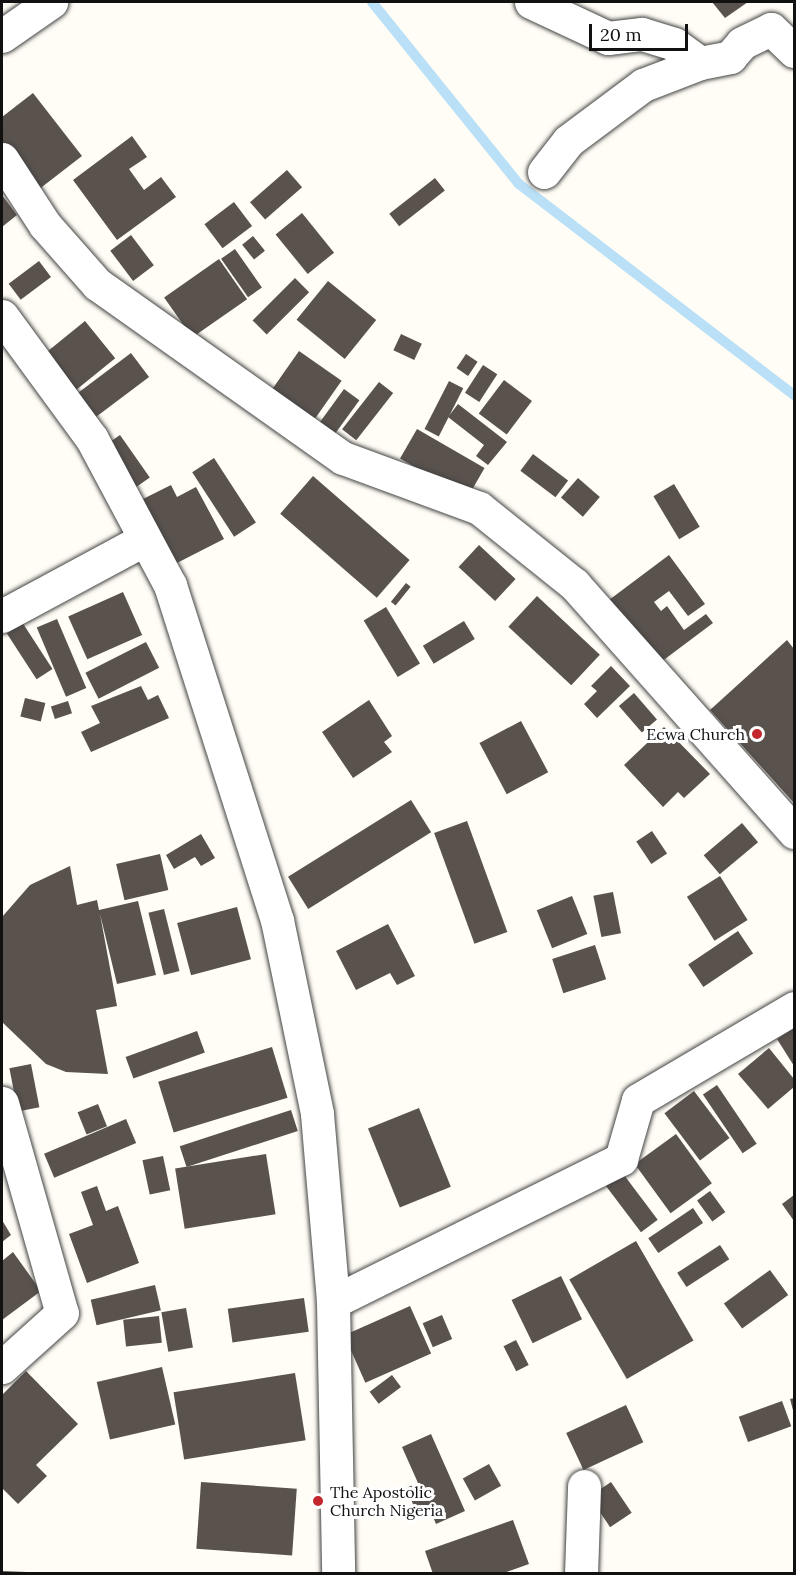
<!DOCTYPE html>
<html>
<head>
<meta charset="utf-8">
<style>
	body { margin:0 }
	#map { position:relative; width:796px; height:1575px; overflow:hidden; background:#fffdf5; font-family:Lora,serif }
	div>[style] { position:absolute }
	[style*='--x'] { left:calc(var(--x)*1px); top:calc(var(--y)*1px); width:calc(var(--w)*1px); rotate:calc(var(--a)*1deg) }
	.stream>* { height:10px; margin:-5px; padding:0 5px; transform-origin:5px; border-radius:5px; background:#b9e0f7 }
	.building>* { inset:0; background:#5a524d; transform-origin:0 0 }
	.roads { filter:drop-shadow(0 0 2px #444) drop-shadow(0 0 2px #444) }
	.street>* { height:33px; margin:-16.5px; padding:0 16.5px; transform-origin:16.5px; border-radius:16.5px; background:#fff }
	.dots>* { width:16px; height:16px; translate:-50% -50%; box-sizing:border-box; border:3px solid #fff; border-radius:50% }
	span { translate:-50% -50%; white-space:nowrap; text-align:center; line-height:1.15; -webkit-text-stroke:6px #fff; paint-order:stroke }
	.poi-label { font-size:16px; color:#111 }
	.right { translate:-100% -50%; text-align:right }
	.left { translate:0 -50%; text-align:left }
	.frame { position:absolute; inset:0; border:3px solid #111; pointer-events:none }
	.scale { position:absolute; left:589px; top:24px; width:99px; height:27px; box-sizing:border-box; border:3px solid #111; border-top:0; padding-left:8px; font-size:18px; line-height:21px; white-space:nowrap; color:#111; -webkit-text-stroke:4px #fff; paint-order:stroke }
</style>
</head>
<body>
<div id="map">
	<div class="stream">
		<i style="--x:372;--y:2;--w:234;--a:51.1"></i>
		<i style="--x:519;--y:184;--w:347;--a:37.5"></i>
	</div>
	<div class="building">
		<i style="clip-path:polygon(712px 2px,748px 2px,725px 18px)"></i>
		<i style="clip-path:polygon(33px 93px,82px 156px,38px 190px,2px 142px,2px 117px)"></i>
		<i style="clip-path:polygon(132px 136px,147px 157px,129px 169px,144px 190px,161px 177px,176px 197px,117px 240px,73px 180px)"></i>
		<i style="left:287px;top:170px;width:23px;height:49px;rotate:49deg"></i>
		<i style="left:435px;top:178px;width:16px;height:58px;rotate:52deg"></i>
		<i style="clip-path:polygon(2px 195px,17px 215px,2px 227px)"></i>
		<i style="left:234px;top:202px;width:30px;height:37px;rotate:53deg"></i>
		<i style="left:302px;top:213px;width:51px;height:34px;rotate:51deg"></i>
		<i style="left:131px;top:235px;width:38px;height:26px;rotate:53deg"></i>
		<i style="left:253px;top:236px;width:19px;height:14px;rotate:51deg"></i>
		<i style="left:235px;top:249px;width:47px;height:17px;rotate:55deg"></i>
		<i style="left:219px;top:259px;width:49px;height:67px;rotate:55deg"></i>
		<i style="left:39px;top:261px;width:20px;height:38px;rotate:53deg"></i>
		<i style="left:295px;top:278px;width:20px;height:60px;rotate:45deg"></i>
		<i style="left:328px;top:281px;width:62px;height:50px;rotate:39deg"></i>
		<i style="left:85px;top:321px;width:48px;height:50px;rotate:51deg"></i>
		<i style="left:401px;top:334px;width:23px;height:18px;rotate:25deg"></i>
		<i style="left:299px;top:351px;width:52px;height:51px;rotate:35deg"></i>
		<i style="left:131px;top:353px;width:30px;height:74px;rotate:53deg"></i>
		<i style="left:466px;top:354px;width:14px;height:17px;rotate:34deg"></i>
		<i style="left:483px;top:365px;width:17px;height:33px;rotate:33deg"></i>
		<i style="left:504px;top:380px;width:35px;height:42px;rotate:37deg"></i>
		<i style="left:449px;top:381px;width:16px;height:54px;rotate:27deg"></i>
		<i style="left:379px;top:382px;width:18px;height:60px;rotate:38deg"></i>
		<i style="left:344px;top:389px;width:19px;height:42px;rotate:36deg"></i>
		<i style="clip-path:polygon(458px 404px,507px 442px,488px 465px,476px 456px,484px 445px,448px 417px)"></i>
		<i style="left:417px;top:429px;width:78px;height:34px;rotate:30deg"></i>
		<i style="left:120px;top:435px;width:52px;height:24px;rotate:55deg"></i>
		<i style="left:533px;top:454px;width:44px;height:21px;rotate:37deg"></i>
		<i style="left:214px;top:458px;width:77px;height:26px;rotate:57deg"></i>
		<i style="left:313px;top:476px;width:128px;height:50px;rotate:41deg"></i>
		<i style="left:578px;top:478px;width:29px;height:26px;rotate:41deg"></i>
		<i style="left:674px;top:484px;width:50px;height:24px;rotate:59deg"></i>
		<i style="clip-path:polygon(171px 485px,177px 497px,196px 487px,224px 539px,171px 566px,137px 502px)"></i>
		<i style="left:479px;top:545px;width:50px;height:30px;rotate:43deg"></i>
		<i style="clip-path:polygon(669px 555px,705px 604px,688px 616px,669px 591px,654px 602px,661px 611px,667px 606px,684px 630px,706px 614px,713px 623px,657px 665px,609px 600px)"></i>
		<i style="left:406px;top:583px;width:6px;height:24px;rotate:39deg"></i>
		<i style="left:123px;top:592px;width:47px;height:60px;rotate:66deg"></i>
		<i style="left:537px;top:596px;width:86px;height:42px;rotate:43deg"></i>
		<i style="left:386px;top:607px;width:66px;height:26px;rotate:59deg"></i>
		<i style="left:57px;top:619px;width:75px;height:22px;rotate:67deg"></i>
		<i style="left:464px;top:621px;width:21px;height:48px;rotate:59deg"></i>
		<i style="left:22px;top:622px;width:56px;height:19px;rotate:57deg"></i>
		<i style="clip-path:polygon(787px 640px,794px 649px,794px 803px,710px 710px)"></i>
		<i style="left:146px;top:642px;width:29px;height:68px;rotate:63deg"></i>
		<i style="clip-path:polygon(611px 666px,630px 686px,597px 718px,584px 704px,597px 691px,591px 686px)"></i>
		<i style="clip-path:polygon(141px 686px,148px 700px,158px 695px,169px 718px,91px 752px,81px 732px,100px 723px,91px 706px)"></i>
		<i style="left:634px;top:693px;width:35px;height:20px;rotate:49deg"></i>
		<i style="left:25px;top:698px;width:21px;height:19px;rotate:14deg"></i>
		<i style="clip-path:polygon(369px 700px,392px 736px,384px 742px,392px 752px,353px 778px,322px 732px)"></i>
		<i style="left:68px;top:701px;width:13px;height:18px;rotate:72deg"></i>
		<i style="left:521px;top:721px;width:58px;height:47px;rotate:62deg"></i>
		<i style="clip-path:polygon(664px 727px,710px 774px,684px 798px,678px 792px,663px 807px,624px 765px)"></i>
		<i style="left:411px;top:800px;width:38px;height:145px;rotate:58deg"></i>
		<i style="left:467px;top:821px;width:118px;height:35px;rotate:70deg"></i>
		<i style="left:742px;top:823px;width:25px;height:50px;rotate:50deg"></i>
		<i style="left:652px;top:831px;width:27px;height:19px;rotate:56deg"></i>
		<i style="clip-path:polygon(201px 834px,215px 858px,201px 866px,195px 857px,174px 869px,166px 855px)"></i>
		<i style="left:160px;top:854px;width:37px;height:45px;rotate:77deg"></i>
		<i style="clip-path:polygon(70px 866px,77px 905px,97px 900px,99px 910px,138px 901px,156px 975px,117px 984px,100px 914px,117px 1006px,96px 1010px,108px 1074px,66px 1072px,46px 1064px,2px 1022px,2px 917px,30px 885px)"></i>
		<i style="left:720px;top:876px;width:52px;height:39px;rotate:58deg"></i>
		<i style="left:613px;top:892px;width:42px;height:20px;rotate:79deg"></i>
		<i style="left:572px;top:896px;width:41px;height:38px;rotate:68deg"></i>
		<i style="left:237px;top:907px;width:54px;height:62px;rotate:75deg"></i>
		<i style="left:164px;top:909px;width:64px;height:16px;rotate:76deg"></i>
		<i style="clip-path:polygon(388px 924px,415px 976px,397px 985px,390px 973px,356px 990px,336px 951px)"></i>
		<i style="left:738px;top:931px;width:27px;height:60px;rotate:56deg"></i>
		<i style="left:595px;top:945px;width:36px;height:45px;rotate:72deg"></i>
		<i style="clip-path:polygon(794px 1028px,794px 1066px,777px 1039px)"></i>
		<i style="left:197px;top:1031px;width:23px;height:76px;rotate:70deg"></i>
		<i style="left:272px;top:1047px;width:53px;height:119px;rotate:73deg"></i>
		<i style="clip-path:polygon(769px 1048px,794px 1079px,794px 1087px,768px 1109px,738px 1074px)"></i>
		<i style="left:31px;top:1064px;width:44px;height:22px;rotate:79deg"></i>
		<i style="left:717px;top:1085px;width:71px;height:17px;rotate:56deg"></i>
		<i style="left:694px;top:1091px;width:59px;height:37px;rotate:53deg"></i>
		<i style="left:98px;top:1104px;width:24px;height:22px;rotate:68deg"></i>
		<i style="left:419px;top:1108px;width:85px;height:55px;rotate:68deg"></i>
		<i style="left:291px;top:1110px;width:22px;height:117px;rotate:72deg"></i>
		<i style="left:126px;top:1119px;width:26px;height:89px;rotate:67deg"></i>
		<i style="left:676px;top:1134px;width:61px;height:51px;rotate:54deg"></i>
		<i style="left:266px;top:1154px;width:61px;height:92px;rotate:81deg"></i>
		<i style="left:163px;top:1156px;width:35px;height:21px;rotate:78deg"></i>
		<i style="left:615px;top:1163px;width:71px;height:21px;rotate:53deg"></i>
		<i style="clip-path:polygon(97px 1186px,106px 1211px,118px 1206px,139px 1263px,87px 1283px,69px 1234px,93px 1225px,81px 1192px)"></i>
		<i style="left:710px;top:1191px;width:26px;height:16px;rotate:54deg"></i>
		<i style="clip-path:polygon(794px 1195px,794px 1221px,782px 1204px)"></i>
		<i style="left:693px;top:1208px;width:18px;height:54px;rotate:56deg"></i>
		<i style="clip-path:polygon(2px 1220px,11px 1235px,2px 1242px)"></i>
		<i style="left:636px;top:1241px;width:115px;height:77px;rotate:60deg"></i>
		<i style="left:720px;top:1245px;width:17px;height:51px;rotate:57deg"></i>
		<i style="clip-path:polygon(13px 1252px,41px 1291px,2px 1320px,2px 1261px)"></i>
		<i style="left:770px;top:1270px;width:31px;height:57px;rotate:54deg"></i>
		<i style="left:561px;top:1276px;width:48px;height:55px;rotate:64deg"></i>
		<i style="left:155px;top:1285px;width:26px;height:66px;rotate:77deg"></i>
		<i style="left:304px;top:1298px;width:34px;height:77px;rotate:82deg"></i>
		<i style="left:410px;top:1306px;width:52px;height:72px;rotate:66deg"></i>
		<i style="left:186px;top:1308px;width:40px;height:25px;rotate:80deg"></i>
		<i style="left:442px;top:1315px;width:26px;height:21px;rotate:67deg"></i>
		<i style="left:159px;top:1316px;width:27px;height:36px;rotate:84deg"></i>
		<i style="left:516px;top:1340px;width:28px;height:14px;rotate:63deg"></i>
		<i style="left:162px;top:1367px;width:59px;height:67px;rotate:77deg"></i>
		<i style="clip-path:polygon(26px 1371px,78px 1424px,36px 1465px,47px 1476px,18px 1504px,2px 1488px,2px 1395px)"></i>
		<i style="left:295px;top:1373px;width:68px;height:123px;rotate:81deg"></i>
		<i style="left:392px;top:1375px;width:15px;height:28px;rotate:53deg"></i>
		<i style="clip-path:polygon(794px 1398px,794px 1414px,790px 1399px)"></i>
		<i style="left:782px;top:1401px;width:27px;height:46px;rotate:70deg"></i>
		<i style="left:626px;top:1405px;width:41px;height:66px;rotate:65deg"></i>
		<i style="clip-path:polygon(431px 1434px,465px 1511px,436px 1524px,428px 1505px,416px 1511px,406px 1488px,418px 1483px,402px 1447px)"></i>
		<i style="left:489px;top:1464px;width:25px;height:30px;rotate:61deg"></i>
		<i style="left:201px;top:1482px;width:96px;height:67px;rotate:4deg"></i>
		<i style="left:611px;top:1482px;width:37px;height:26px;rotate:56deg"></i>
		<i style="clip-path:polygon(513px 1520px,529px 1564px,501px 1574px,433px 1574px,425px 1551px)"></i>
		<i style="clip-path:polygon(2px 1571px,27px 1572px,27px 1574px,2px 1574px)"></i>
	</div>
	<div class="roads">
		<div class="street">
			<i style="--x:531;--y:2;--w:85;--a:25.1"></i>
			<i style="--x:608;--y:38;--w:34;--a:-7"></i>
			<i style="--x:642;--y:34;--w:34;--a:17"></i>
			<i style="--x:674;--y:44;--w:32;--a:36"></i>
			<i style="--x:700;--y:63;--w:31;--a:-11"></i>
			<i style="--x:730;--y:57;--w:18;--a:-49"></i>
			<i style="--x:742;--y:43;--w:32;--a:-26"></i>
			<i style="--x:771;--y:29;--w:32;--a:44"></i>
			<i style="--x:2;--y:36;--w:60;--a:-34.8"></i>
			<i style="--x:2;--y:159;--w:79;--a:56.9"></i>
			<i style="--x:45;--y:225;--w:79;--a:48.6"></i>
			<i style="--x:97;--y:284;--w:301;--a:35.3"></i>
			<i style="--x:343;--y:458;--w:145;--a:20.2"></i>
			<i style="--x:479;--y:508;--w:122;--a:38.7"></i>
			<i style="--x:574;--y:584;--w:332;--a:48.4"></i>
			<i style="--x:544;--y:172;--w:39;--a:-52"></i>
			<i style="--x:568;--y:141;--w:94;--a:-36.7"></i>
			<i style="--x:643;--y:85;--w:61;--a:-21.1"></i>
			<i style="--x:2;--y:316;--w:152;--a:53.8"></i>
			<i style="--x:92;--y:439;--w:166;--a:61.9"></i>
			<i style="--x:170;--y:585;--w:352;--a:72.3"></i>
			<i style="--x:277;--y:920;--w:198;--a:78.3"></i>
			<i style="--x:317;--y:1114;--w:189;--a:85.1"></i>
			<i style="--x:333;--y:1302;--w:272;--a:88.9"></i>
			<i style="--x:2;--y:616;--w:162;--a:-28.3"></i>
			<i style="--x:2;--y:1103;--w:218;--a:74.1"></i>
			<i style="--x:62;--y:1313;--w:81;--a:138"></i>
			<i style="--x:333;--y:1302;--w:322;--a:-26.4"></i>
			<i style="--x:621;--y:1159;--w:61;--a:-73.9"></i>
			<i style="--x:638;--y:1100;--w:181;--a:-30.5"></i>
			<i style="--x:581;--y:1574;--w:88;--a:-88"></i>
		</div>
	</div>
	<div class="dots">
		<i style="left:757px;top:734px;background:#c4262e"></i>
		<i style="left:318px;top:1501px;background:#c4262e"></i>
	</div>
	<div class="poi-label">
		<span class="right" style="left:745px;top:734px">Ecwa Church</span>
		<span class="left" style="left:330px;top:1501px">The Apostolic<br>Church Nigeria</span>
	</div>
	<div class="frame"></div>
	<div class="scale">20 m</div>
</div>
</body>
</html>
